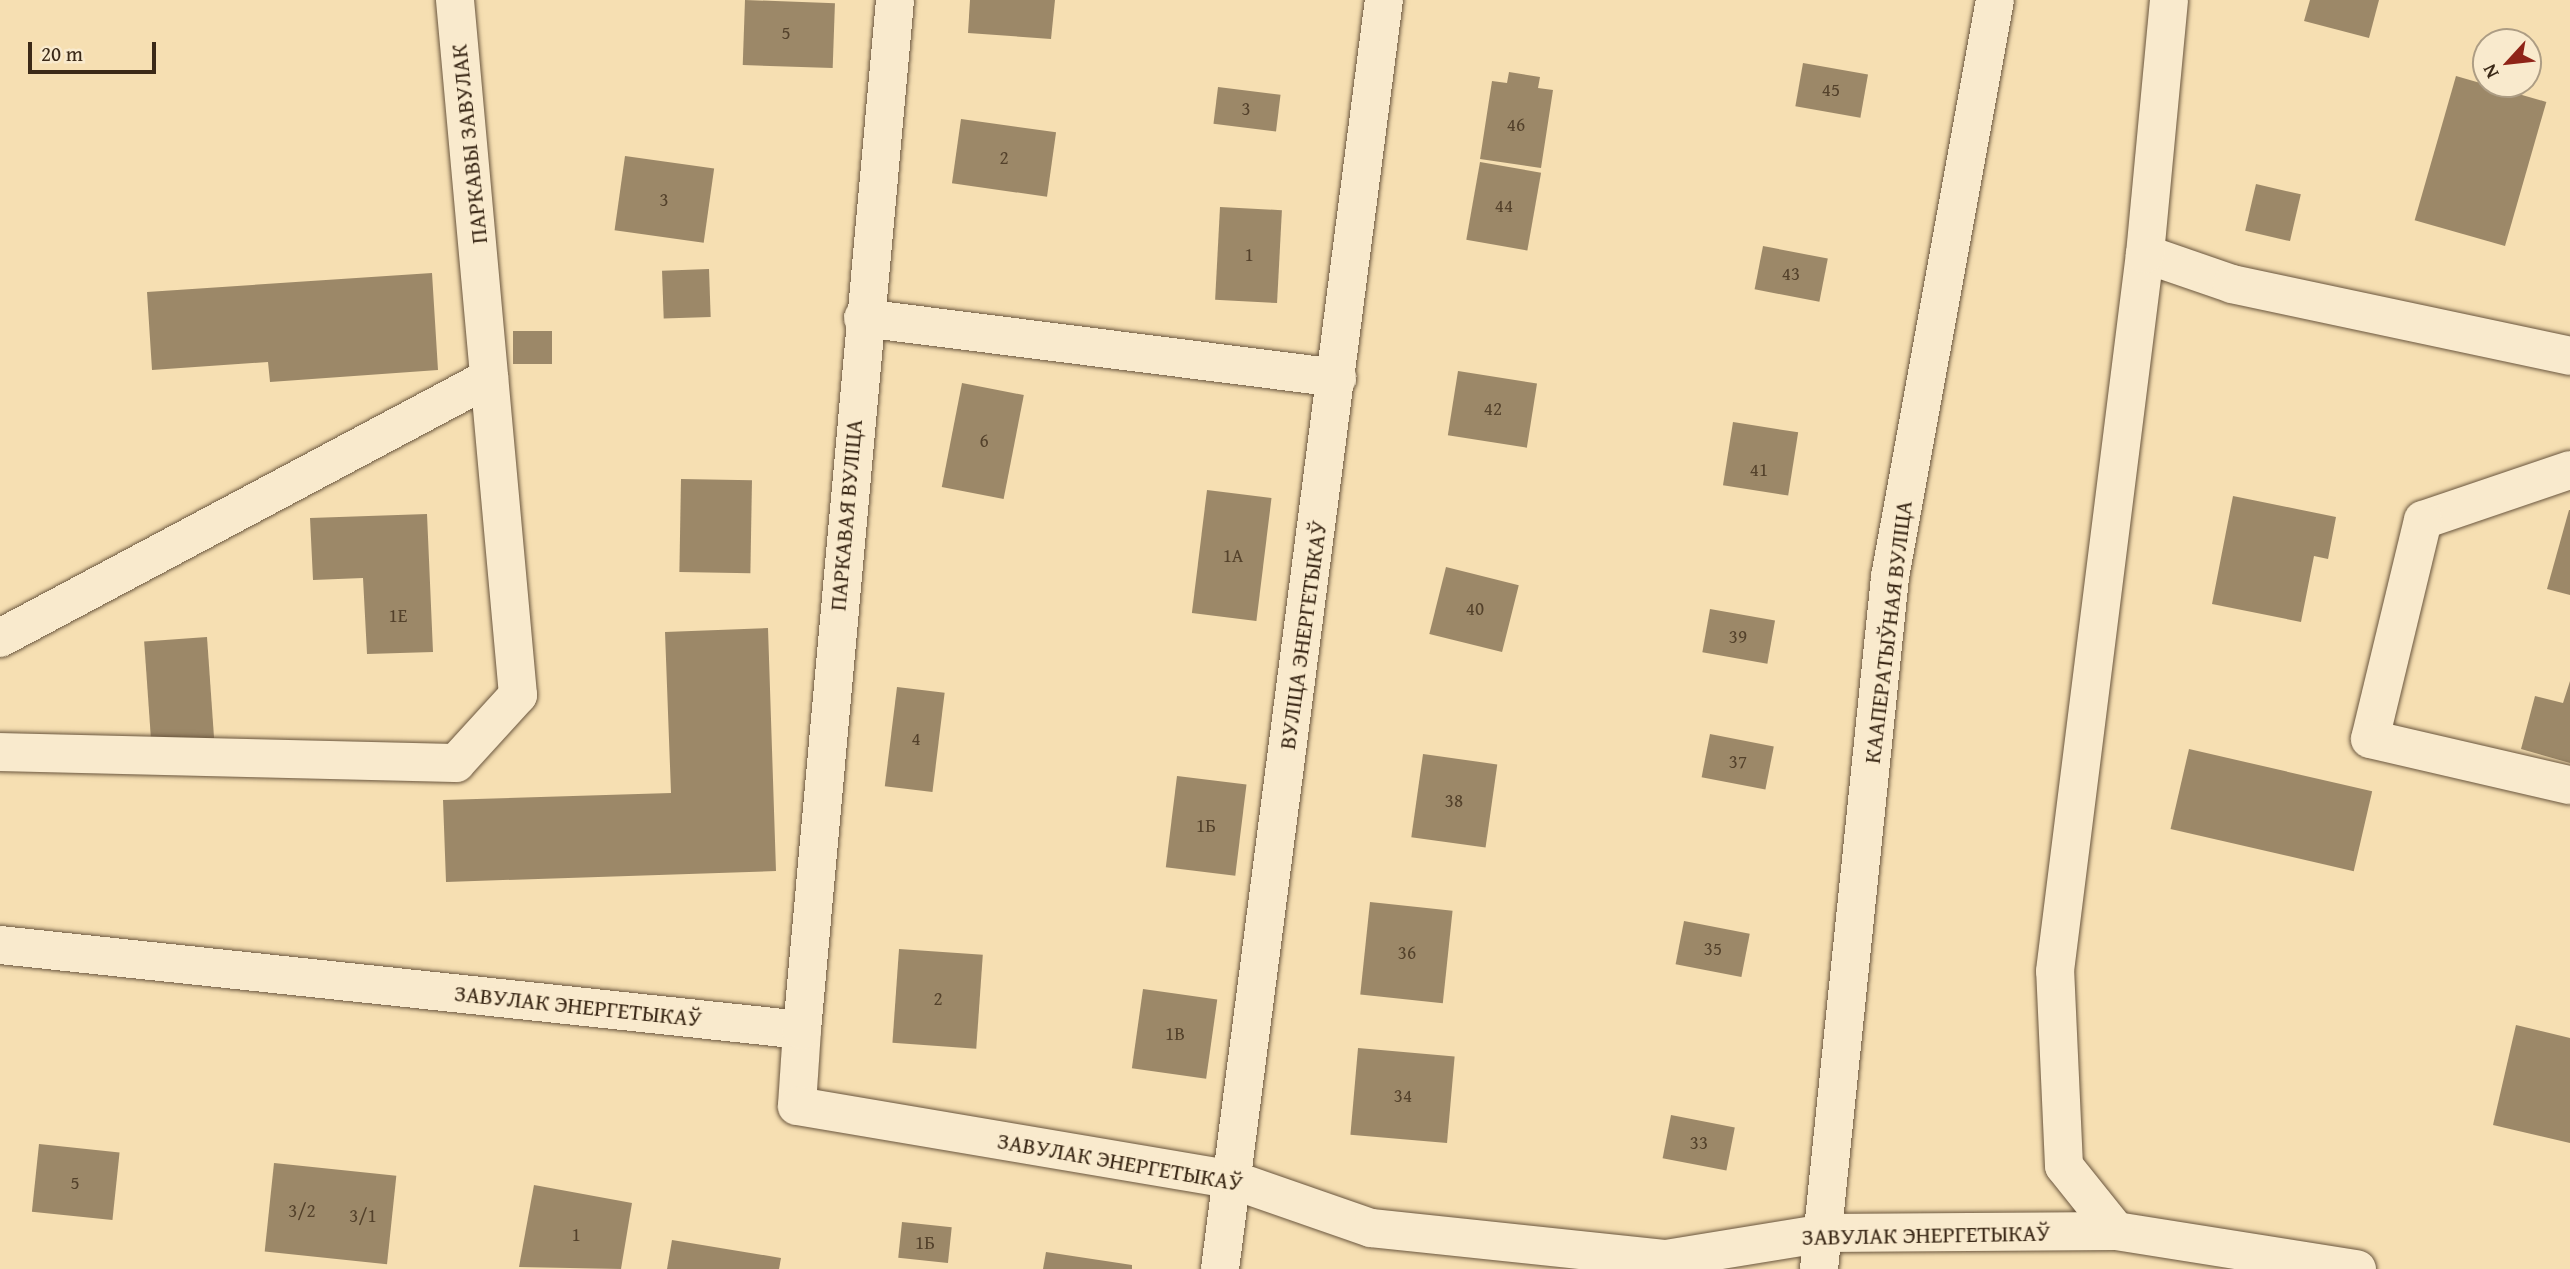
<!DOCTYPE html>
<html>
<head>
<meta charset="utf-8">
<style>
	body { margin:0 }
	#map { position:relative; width:2570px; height:1269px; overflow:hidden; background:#f6dfb2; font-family:"Gentium Book Plus",serif }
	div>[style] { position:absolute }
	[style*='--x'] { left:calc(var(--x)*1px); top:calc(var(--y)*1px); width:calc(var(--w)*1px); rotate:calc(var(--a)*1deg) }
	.building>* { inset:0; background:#9c8868; transform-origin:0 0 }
	.roads { filter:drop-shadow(0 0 2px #6a563e) drop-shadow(0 0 2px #6a563e) }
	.minor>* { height:38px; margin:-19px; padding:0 19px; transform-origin:19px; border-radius:19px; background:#f9eacd }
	span { translate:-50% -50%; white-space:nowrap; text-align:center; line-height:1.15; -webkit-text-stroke:5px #f9eacd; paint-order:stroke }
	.number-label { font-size:19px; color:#53412b }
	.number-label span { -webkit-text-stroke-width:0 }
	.street-label { font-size:23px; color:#3b2917 }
	.north { position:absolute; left:2472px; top:28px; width:70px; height:70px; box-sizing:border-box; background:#f9eacd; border:2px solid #ad9d84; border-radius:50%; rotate:243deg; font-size:19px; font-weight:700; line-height:28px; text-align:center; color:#3b2917 }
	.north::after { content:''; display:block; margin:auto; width:24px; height:32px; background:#8f2418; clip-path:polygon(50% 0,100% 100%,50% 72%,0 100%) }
	.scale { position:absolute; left:28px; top:42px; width:128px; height:32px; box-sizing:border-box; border:4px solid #3b2917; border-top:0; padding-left:9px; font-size:21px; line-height:24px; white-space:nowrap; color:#3b2917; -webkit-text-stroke:5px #f9eacd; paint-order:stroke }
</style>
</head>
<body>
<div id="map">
	<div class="building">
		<i style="left:745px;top:0;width:90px;height:65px;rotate:2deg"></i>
		<i style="clip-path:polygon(970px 0,1055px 0,1051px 39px,968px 33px)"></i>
		<i style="clip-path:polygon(2310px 0,2379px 0,2369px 38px,2304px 21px)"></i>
		<i style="left:1803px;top:63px;width:66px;height:44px;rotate:10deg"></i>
		<i style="clip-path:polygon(1509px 72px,1540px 77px,1538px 88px,1553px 90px,1541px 168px,1480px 159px,1492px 81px,1507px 83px)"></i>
		<i style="left:2456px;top:76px;width:94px;height:150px;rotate:16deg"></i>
		<i style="left:1218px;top:87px;width:63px;height:37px;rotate:7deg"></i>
		<i style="left:961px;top:119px;width:96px;height:65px;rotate:8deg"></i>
		<i style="left:625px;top:156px;width:90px;height:75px;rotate:8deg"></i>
		<i style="left:1480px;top:162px;width:62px;height:79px;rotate:10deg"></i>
		<i style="left:2256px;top:184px;width:46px;height:48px;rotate:13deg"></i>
		<i style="left:1220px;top:207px;width:62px;height:93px;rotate:3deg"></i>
		<i style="left:1763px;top:246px;width:66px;height:44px;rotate:11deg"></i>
		<i style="left:709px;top:269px;width:48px;height:47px;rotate:88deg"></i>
		<i style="clip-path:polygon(432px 273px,438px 370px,270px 382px,268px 362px,152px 370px,147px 292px)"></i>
		<i style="left:513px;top:331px;width:39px;height:33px"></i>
		<i style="left:1458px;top:371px;width:80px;height:65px;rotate:9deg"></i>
		<i style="left:962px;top:383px;width:63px;height:106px;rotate:11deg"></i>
		<i style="left:1733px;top:422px;width:66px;height:64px;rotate:9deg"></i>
		<i style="left:681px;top:479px;width:71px;height:93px;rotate:1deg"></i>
		<i style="left:1207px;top:490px;width:65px;height:124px;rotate:7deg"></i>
		<i style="clip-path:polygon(2233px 496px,2336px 517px,2328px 559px,2314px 556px,2301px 622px,2212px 604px)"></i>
		<i style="clip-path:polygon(2569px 510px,2570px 510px,2570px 595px,2547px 589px)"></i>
		<i style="clip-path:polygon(427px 514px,433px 652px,367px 654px,363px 578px,313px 580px,310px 518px)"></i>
		<i style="left:1446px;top:567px;width:75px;height:69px;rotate:14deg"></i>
		<i style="left:1710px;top:609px;width:66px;height:44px;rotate:10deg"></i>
		<i style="clip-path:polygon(768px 628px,776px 871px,446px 882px,443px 800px,671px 793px,665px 632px)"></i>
		<i style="left:207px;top:637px;width:105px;height:63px;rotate:86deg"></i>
		<i style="clip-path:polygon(2570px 681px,2570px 763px,2521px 749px,2535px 696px,2563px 703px)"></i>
		<i style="left:897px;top:687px;width:48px;height:100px;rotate:7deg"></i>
		<i style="left:1710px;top:734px;width:65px;height:44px;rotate:11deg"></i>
		<i style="left:2189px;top:749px;width:188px;height:82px;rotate:13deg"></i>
		<i style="left:1423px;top:754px;width:75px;height:84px;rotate:8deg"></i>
		<i style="left:1177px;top:776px;width:70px;height:92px;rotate:7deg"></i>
		<i style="left:1370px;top:902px;width:83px;height:93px;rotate:6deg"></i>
		<i style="left:1684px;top:921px;width:67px;height:44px;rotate:11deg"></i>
		<i style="left:899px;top:949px;width:84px;height:94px;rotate:4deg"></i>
		<i style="left:1143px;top:989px;width:75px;height:80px;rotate:8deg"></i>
		<i style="clip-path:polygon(2516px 1025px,2570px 1038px,2570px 1143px,2493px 1125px)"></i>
		<i style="left:1358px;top:1048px;width:97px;height:87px;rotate:5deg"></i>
		<i style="left:1671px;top:1115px;width:65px;height:44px;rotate:11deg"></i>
		<i style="left:39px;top:1144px;width:81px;height:68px;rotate:6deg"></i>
		<i style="left:274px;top:1163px;width:123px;height:89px;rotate:6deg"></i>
		<i style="clip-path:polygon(534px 1185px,632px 1203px,621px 1269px,519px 1267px)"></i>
		<i style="left:902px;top:1222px;width:50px;height:36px;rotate:6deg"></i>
		<i style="clip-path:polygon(672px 1240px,781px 1258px,779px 1269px,667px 1269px)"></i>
		<i style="clip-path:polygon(1046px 1252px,1132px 1265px,1132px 1269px,1043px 1269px)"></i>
	</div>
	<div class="roads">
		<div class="minor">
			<i style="--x:2145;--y:254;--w:92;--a:19"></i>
			<i style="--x:2232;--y:284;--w:346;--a:12"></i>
			<i style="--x:863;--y:318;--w:478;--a:7.2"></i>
			<i style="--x:2570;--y:470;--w:155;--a:161.2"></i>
			<i style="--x:2423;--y:520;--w:225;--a:103.6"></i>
			<i style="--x:2370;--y:739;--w:205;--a:13"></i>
			<i style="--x:0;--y:638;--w:554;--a:-28"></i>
			<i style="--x:0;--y:752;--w:456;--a:1.4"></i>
			<i style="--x:456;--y:763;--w:92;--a:-47.6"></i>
			<i style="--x:518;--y:695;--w:698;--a:-95.18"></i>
			<i style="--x:0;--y:945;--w:806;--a:6.05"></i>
			<i style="--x:802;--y:1030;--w:76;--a:93.8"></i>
			<i style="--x:797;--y:1106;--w:439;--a:9.6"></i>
			<i style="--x:1230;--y:1179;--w:149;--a:19.2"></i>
			<i style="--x:1371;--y:1228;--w:297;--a:6"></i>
			<i style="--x:1666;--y:1259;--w:160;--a:-9.3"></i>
			<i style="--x:1824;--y:1233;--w:292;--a:-0.4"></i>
			<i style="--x:2116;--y:1231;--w:244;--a:9"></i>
			<i style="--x:802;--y:1030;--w:1034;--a:-84.84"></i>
			<i style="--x:2116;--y:1231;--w:83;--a:-128.7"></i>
			<i style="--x:2064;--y:1166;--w:195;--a:-92.6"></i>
			<i style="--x:2055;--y:971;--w:723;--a:-82.85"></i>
			<i style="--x:2145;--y:254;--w:255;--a:-84.6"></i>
			<i style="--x:1220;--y:1269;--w:1280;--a:-82.64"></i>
			<i style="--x:1819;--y:1269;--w:696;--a:-84.14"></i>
			<i style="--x:1890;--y:577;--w:586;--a:-79.69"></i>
		</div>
	</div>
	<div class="number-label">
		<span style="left:786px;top:33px">5</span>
		<span style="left:1831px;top:90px">45</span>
		<span style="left:1246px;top:109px">3</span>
		<span style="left:1516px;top:125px">46</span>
		<span style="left:1004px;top:158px">2</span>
		<span style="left:664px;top:200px">3</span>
		<span style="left:1504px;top:206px">44</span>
		<span style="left:1249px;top:255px">1</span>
		<span style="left:1791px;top:274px">43</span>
		<span style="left:1493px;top:409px">42</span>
		<span style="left:984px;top:441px">6</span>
		<span style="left:1759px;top:470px">41</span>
		<span style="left:1233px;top:556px">1А</span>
		<span style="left:1475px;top:609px">40</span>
		<span style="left:398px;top:616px">1Е</span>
		<span style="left:1738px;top:637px">39</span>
		<span style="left:916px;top:739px">4</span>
		<span style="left:1738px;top:762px">37</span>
		<span style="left:1454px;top:801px">38</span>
		<span style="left:1206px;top:826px">1Б</span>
		<span style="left:1713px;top:949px">35</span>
		<span style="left:1407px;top:953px">36</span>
		<span style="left:938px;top:999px">2</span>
		<span style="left:1175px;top:1034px">1В</span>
		<span style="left:1403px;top:1096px">34</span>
		<span style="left:1699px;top:1143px">33</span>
		<span style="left:75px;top:1183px">5</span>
		<span style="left:302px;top:1211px">3/2</span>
		<span style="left:363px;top:1216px">3/1</span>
		<span style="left:576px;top:1235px">1</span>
		<span style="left:925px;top:1243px">1Б</span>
	</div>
	<div class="street-label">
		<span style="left:469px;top:144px;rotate:-96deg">ПАРКАВЫ ЗАВУЛАК</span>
		<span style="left:846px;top:515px;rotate:-85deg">ПАРКАВАЯ ВУЛІЦА</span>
		<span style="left:1888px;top:632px;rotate:-83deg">КААПЕРАТЫЎНАЯ ВУЛІЦА</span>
		<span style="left:1303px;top:635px;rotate:-82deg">ВУЛІЦА ЭНЕРГЕТЫКАЎ</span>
		<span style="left:578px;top:1006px;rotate:6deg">ЗАВУЛАК ЭНЕРГЕТЫКАЎ</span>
		<span style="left:1120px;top:1162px;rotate:10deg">ЗАВУЛАК ЭНЕРГЕТЫКАЎ</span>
		<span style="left:1926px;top:1235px;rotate:-1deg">ЗАВУЛАК ЭНЕРГЕТЫКАЎ</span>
	</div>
	<div class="north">N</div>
	<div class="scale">20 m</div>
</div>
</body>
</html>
